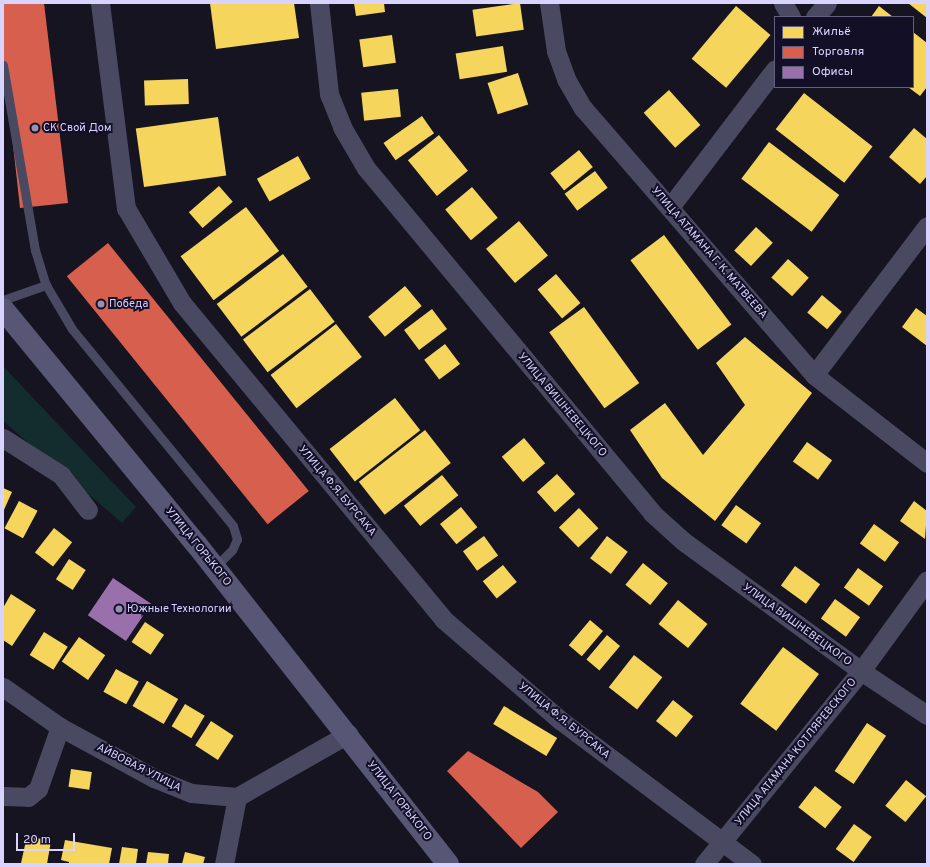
<!DOCTYPE html>
<html>
<head>
<meta charset="utf-8">
<style>
	body { margin:0 }
	#map { position:relative; width:930px; height:867px; overflow:hidden; background:#161421; font-family:Overpass,sans-serif }
	div>[style] { position:absolute }
	[style*='--x'] { left:calc(var(--x)*1px); top:calc(var(--y)*1px); width:calc(var(--w)*1px); rotate:calc(var(--a)*1deg) }
	.green>* { inset:0; background:#132c2d }
	.homes>* { inset:0; background:#f6d55c; transform-origin:0 0 }
	.shops>* { inset:0; background:#d6604d; transform-origin:0 0 }
	.offices>* { inset:0; background:#9970ab; transform-origin:0 0 }
	.service>* { height:9px; margin:-4.5px; padding:0 4.5px; transform-origin:4.5px; border-radius:4.5px; background:#4a4962 }
	.minor>* { height:19px; margin:-9.5px; padding:0 9.5px; transform-origin:9.5px; border-radius:9.5px; background:#4a4962 }
	.secondary>* { height:22px; margin:-11px; padding:0 11px; transform-origin:11px; border-radius:11px; background:#575674 }
	.dots>* { width:11px; height:11px; translate:-50% -50%; box-sizing:border-box; border:2px solid #130f26; border-radius:50% }
	span { translate:-50% -50%; white-space:nowrap; text-align:center; line-height:1.15; -webkit-text-stroke:4px #130f26; paint-order:stroke }
	.poi-label { font-size:11px; color:#d9d4ff }
	.left { translate:0 -50%; text-align:left }
	.street-label { font-size:11px; color:#d9d4ff }
	.frame { position:absolute; inset:0; border:4px solid #d9d4ff; pointer-events:none }
	.legend { position:absolute; left:774px; top:16px; width:140px; height:72px; box-sizing:border-box; background:#130f26; border:1px solid #625e7d; margin:0; padding:5px 7px; list-style:none; font-size:12px; color:#d9d4ff }
	.legend li { display:flex; align-items:center; gap:8px; height:20px }
	.legend b { width:20px; border:1px solid #625e7d }
	.scale { position:absolute; left:16px; top:833px; width:59px; height:18px; box-sizing:border-box; border:2px solid #d9d4ff; border-top:0; padding-left:5px; font-size:12px; line-height:14px; white-space:nowrap; color:#d9d4ff; -webkit-text-stroke:3px #130f26; paint-order:stroke }
</style>
</head>
<body>
<div id="map">
	<div class="green">
		<i style="clip-path:polygon(3px 366px,136px 507px,122px 523px,3px 421px)"></i>
	</div>
	<div class="homes">
		<i style="clip-path:polygon(210px 3px,294px 3px,299px 38px,216px 49px)"></i>
		<i style="clip-path:polygon(354px 3px,384px 3px,385px 12px,356px 16px)"></i>
		<i style="left:520px;top:3px;width:27px;height:48px;rotate:82deg"></i>
		<i style="clip-path:polygon(908px 3px,927px 3px,927px 18px)"></i>
		<i style="left:736px;top:6px;width:45px;height:69px;rotate:40deg"></i>
		<i style="clip-path:polygon(879px 6px,893px 17px,871px 17px)"></i>
		<i style="clip-path:polygon(913px 32px,927px 43px,927px 87px,920px 96px,908px 87px,913px 87px)"></i>
		<i style="left:392px;top:35px;width:28px;height:33px;rotate:82deg"></i>
		<i style="left:503px;top:46px;width:26px;height:48px;rotate:81deg"></i>
		<i style="left:518px;top:73px;width:33px;height:32px;rotate:72deg"></i>
		<i style="left:188px;top:79px;width:25px;height:44px;rotate:88deg"></i>
		<i style="left:398px;top:89px;width:28px;height:37px;rotate:84deg"></i>
		<i style="left:669px;top:90px;width:47px;height:34px;rotate:48deg"></i>
		<i style="left:804px;top:93px;width:87px;height:46px;rotate:38deg"></i>
		<i style="left:422px;top:116px;width:21px;height:47px;rotate:55deg"></i>
		<i style="left:218px;top:117px;width:59px;height:83px;rotate:82deg"></i>
		<i style="clip-path:polygon(914px 128px,927px 139px,927px 176px,920px 184px,889px 157px)"></i>
		<i style="left:439px;top:135px;width:46px;height:40px;rotate:51deg"></i>
		<i style="left:769px;top:142px;width:88px;height:46px;rotate:37deg"></i>
		<i style="left:579px;top:150px;width:22px;height:37px;rotate:51deg"></i>
		<i style="left:298px;top:156px;width:26px;height:47px;rotate:61deg"></i>
		<i style="left:595px;top:171px;width:21px;height:38px;rotate:53deg"></i>
		<i style="left:219px;top:186px;width:21px;height:40px;rotate:49deg"></i>
		<i style="left:472px;top:187px;width:40px;height:35px;rotate:50deg"></i>
		<i style="left:246px;top:207px;width:55px;height:82px;rotate:53deg"></i>
		<i style="left:519px;top:221px;width:45px;height:43px;rotate:50deg"></i>
		<i style="left:756px;top:227px;width:23px;height:32px;rotate:43deg"></i>
		<i style="left:664px;top:235px;width:112px;height:42px;rotate:53deg"></i>
		<i style="left:283px;top:254px;width:41px;height:83px;rotate:53deg"></i>
		<i style="left:788px;top:259px;width:28px;height:25px;rotate:42deg"></i>
		<i style="left:556px;top:274px;width:38px;height:24px;rotate:50deg"></i>
		<i style="left:405px;top:286px;width:26px;height:48px;rotate:50deg"></i>
		<i style="left:310px;top:289px;width:41px;height:84px;rotate:53deg"></i>
		<i style="left:822px;top:295px;width:26px;height:23px;rotate:40deg"></i>
		<i style="left:584px;top:307px;width:94px;height:43px;rotate:54deg"></i>
		<i style="clip-path:polygon(916px 308px,927px 316px,927px 346px,902px 327px)"></i>
		<i style="left:432px;top:309px;width:25px;height:35px;rotate:53deg"></i>
		<i style="left:336px;top:324px;width:42px;height:83px;rotate:52deg"></i>
		<i style="clip-path:polygon(745px 337px,812px 393px,715px 521px,662px 478px,630px 430px,665px 403px,703px 455px,745px 405px,716px 363px)"></i>
		<i style="left:445px;top:344px;width:25px;height:26px;rotate:53deg"></i>
		<i style="left:395px;top:398px;width:41px;height:83px;rotate:52deg"></i>
		<i style="left:425px;top:430px;width:42px;height:84px;rotate:52deg"></i>
		<i style="left:524px;top:438px;width:33px;height:29px;rotate:50deg"></i>
		<i style="left:807px;top:442px;width:31px;height:24px;rotate:36deg"></i>
		<i style="left:557px;top:474px;width:27px;height:27px;rotate:48deg"></i>
		<i style="left:442px;top:475px;width:26px;height:49px;rotate:51deg"></i>
		<i style="clip-path:polygon(3px 488px,12px 492px,3px 512px)"></i>
		<i style="left:19px;top:501px;width:21px;height:31px;rotate:28deg"></i>
		<i style="clip-path:polygon(914px 501px,927px 511px,925px 539px,900px 521px)"></i>
		<i style="left:736px;top:505px;width:31px;height:25px;rotate:36deg"></i>
		<i style="left:461px;top:507px;width:26px;height:27px;rotate:51deg"></i>
		<i style="left:579px;top:508px;width:28px;height:28px;rotate:46deg"></i>
		<i style="left:874px;top:524px;width:31px;height:24px;rotate:36deg"></i>
		<i style="left:54px;top:528px;width:23px;height:31px;rotate:38deg"></i>
		<i style="left:484px;top:536px;width:24px;height:26px;rotate:54deg"></i>
		<i style="left:607px;top:536px;width:26px;height:28px;rotate:37deg"></i>
		<i style="left:69px;top:559px;width:20px;height:24px;rotate:33deg"></i>
		<i style="left:643px;top:563px;width:32px;height:28px;rotate:39deg"></i>
		<i style="left:503px;top:565px;width:22px;height:26px;rotate:51deg"></i>
		<i style="left:795px;top:566px;width:31px;height:24px;rotate:36deg"></i>
		<i style="left:858px;top:568px;width:31px;height:24px;rotate:36deg"></i>
		<i style="clip-path:polygon(11px 594px,36px 610px,12px 646px,3px 640px,3px 608px)"></i>
		<i style="left:835px;top:599px;width:31px;height:24px;rotate:36deg"></i>
		<i style="left:678px;top:600px;width:38px;height:31px;rotate:39deg"></i>
		<i style="left:590px;top:620px;width:17px;height:33px;rotate:40deg"></i>
		<i style="left:145px;top:622px;width:23px;height:24px;rotate:34deg"></i>
		<i style="left:44px;top:632px;width:28px;height:27px;rotate:32deg"></i>
		<i style="left:607px;top:635px;width:17px;height:32px;rotate:40deg"></i>
		<i style="left:79px;top:637px;width:32px;height:30px;rotate:35deg"></i>
		<i style="left:783px;top:647px;width:45px;height:71px;rotate:37deg"></i>
		<i style="left:634px;top:655px;width:36px;height:41px;rotate:38deg"></i>
		<i style="left:116px;top:669px;width:26px;height:26px;rotate:29deg"></i>
		<i style="left:147px;top:681px;width:36px;height:29px;rotate:30deg"></i>
		<i style="left:673px;top:700px;width:26px;height:27px;rotate:39deg"></i>
		<i style="left:185px;top:704px;width:23px;height:26px;rotate:31deg"></i>
		<i style="left:504px;top:706px;width:62px;height:21px;rotate:31deg"></i>
		<i style="left:211px;top:721px;width:27px;height:29px;rotate:33deg"></i>
		<i style="left:867px;top:723px;width:23px;height:58px;rotate:34deg"></i>
		<i style="left:71px;top:769px;width:21px;height:18px;rotate:8deg"></i>
		<i style="left:906px;top:780px;width:26px;height:33px;rotate:39deg"></i>
		<i style="left:815px;top:786px;width:34px;height:27px;rotate:38deg"></i>
		<i style="left:854px;top:824px;width:22px;height:31px;rotate:36deg"></i>
		<i style="clip-path:polygon(27px 836px,51px 841px,47px 864px,21px 863px)"></i>
		<i style="clip-path:polygon(65px 840px,112px 848px,109px 864px,69px 864px,69px 862px,61px 860px)"></i>
		<i style="clip-path:polygon(122px 847px,138px 849px,136px 864px,119px 864px)"></i>
		<i style="clip-path:polygon(148px 852px,169px 854px,168px 864px,146px 864px)"></i>
		<i style="clip-path:polygon(185px 852px,205px 857px,203px 864px,182px 864px)"></i>
	</div>
	<div class="shops">
		<i style="clip-path:polygon(3px 3px,44px 3px,68px 203px,20px 208px,3px 54px)"></i>
		<i style="left:108px;top:243px;width:319px;height:53px;rotate:51deg"></i>
		<i style="clip-path:polygon(468px 751px,538px 792px,558px 812px,521px 848px,447px 771px)"></i>
	</div>
	<div class="offices">
		<i style="left:113px;top:578px;width:46px;height:45px;rotate:34deg"></i>
	</div>
	<div class="service">
		<i style="--x:3;--y:65;--w:188;--a:80.2"></i>
		<i style="--x:35;--y:250;--w:37;--a:73"></i>
		<i style="--x:46;--y:285;--w:51;--a:59.4"></i>
		<i style="--x:72;--y:329;--w:254;--a:50.7"></i>
		<i style="--x:233;--y:526;--w:14;--a:73"></i>
		<i style="--x:237;--y:539;--w:12;--a:114"></i>
		<i style="--x:232;--y:550;--w:24;--a:135"></i>
		<i style="--x:3;--y:300;--w:46;--a:-19.2"></i>
	</div>
	<div class="minor">
		<i style="--x:100;--y:3;--w:207;--a:82.8"></i>
		<i style="--x:126;--y:208;--w:110;--a:59.5"></i>
		<i style="--x:182;--y:303;--w:410;--a:50.4"></i>
		<i style="--x:443;--y:619;--w:155;--a:40.8"></i>
		<i style="--x:560;--y:720;--w:240;--a:36.9"></i>
		<i style="--x:319;--y:3;--w:92;--a:83.7"></i>
		<i style="--x:329;--y:94;--w:35;--a:68"></i>
		<i style="--x:342;--y:127;--w:48;--a:59.7"></i>
		<i style="--x:366;--y:168;--w:448;--a:50.3"></i>
		<i style="--x:652;--y:513;--w:42;--a:42.1"></i>
		<i style="--x:683;--y:541;--w:220;--a:36.1"></i>
		<i style="--x:861;--y:671;--w:79;--a:33.7"></i>
		<i style="--x:549;--y:3;--w:49;--a:81.7"></i>
		<i style="--x:556;--y:51;--w:30;--a:70"></i>
		<i style="--x:566;--y:79;--w:34;--a:60"></i>
		<i style="--x:583;--y:108;--w:353;--a:49.1"></i>
		<i style="--x:814;--y:375;--w:143;--a:37.9"></i>
		<i style="--x:783;--y:3;--w:16;--a:60"></i>
		<i style="--x:815;--y:17;--w:18;--a:-49"></i>
		<i style="--x:670;--y:207;--w:173;--a:-52.7"></i>
		<i style="--x:814;--y:375;--w:187;--a:-52.8"></i>
		<i style="--x:3;--y:438;--w:69;--a:32.5"></i>
		<i style="--x:61;--y:475;--w:44;--a:52.4"></i>
		<i style="--x:3;--y:687;--w:70;--a:35.1"></i>
		<i style="--x:60;--y:727;--w:107;--a:28.5"></i>
		<i style="--x:154;--y:778;--w:40;--a:22"></i>
		<i style="--x:191;--y:793;--w:46;--a:5"></i>
		<i style="--x:237;--y:797;--w:128;--a:-29.6"></i>
		<i style="--x:3;--y:796;--w:25;--a:2"></i>
		<i style="--x:28;--y:797;--w:13;--a:-39"></i>
		<i style="--x:38;--y:789;--w:66;--a:-70.5"></i>
		<i style="--x:224;--y:864;--w:68;--a:-79"></i>
		<i style="--x:704;--y:864;--w:249;--a:-50.9"></i>
		<i style="--x:861;--y:671;--w:112;--a:-54"></i>
	</div>
	<div class="secondary">
		<i style="--x:3;--y:309;--w:306;--a:50.6"></i>
		<i style="--x:197;--y:545;--w:406;--a:51.8"></i>
	</div>
	<div class="dots">
		<i style="left:35px;top:128px;background:#9591b1"></i>
		<i style="left:101px;top:304px;background:#9591b1"></i>
		<i style="left:119px;top:609px;background:#9591b1"></i>
	</div>
	<div class="poi-label">
		<span class="left" style="left:43px;top:128px">СК Свой Дом</span>
		<span class="left" style="left:109px;top:304px">Победа</span>
		<span class="left" style="left:127px;top:609px">Южные Технологии</span>
	</div>
	<div class="street-label">
		<span style="left:709px;top:253px;rotate:49deg">УЛИЦА АТАМАНА Г. К. МАТВЕЕВА</span>
		<span style="left:562px;top:405px;rotate:50deg">УЛИЦА ВИШНЕВЕЦКОГО</span>
		<span style="left:337px;top:491px;rotate:50deg">УЛИЦА Ф.Я. БУРСАКА</span>
		<span style="left:198px;top:547px;rotate:51deg">УЛИЦА ГОРЬКОГО</span>
		<span style="left:797px;top:625px;rotate:36deg">УЛИЦА ВИШНЕВЕЦКОГО</span>
		<span style="left:564px;top:721px;rotate:39deg">УЛИЦА Ф.Я. БУРСАКА</span>
		<span style="left:796px;top:752px;rotate:-51deg">УЛИЦА АТАМАНА КОТЛЯРЕВСКОГО</span>
		<span style="left:139px;top:768px;rotate:27deg">АЙВОВАЯ УЛИЦА</span>
		<span style="left:399px;top:801px;rotate:52deg">УЛИЦА ГОРЬКОГО</span>
	</div>
	<div class="frame"></div>
	<ul class="legend">
	<li><b style="height:11px;background:#f6d55c"></b>Жильё</li>
	<li><b style="height:11px;background:#d6604d"></b>Торговля</li>
	<li><b style="height:11px;background:#9970ab"></b>Офисы</li>
	</ul>
	<div class="scale">20 m</div>
</div>
</body>
</html>
